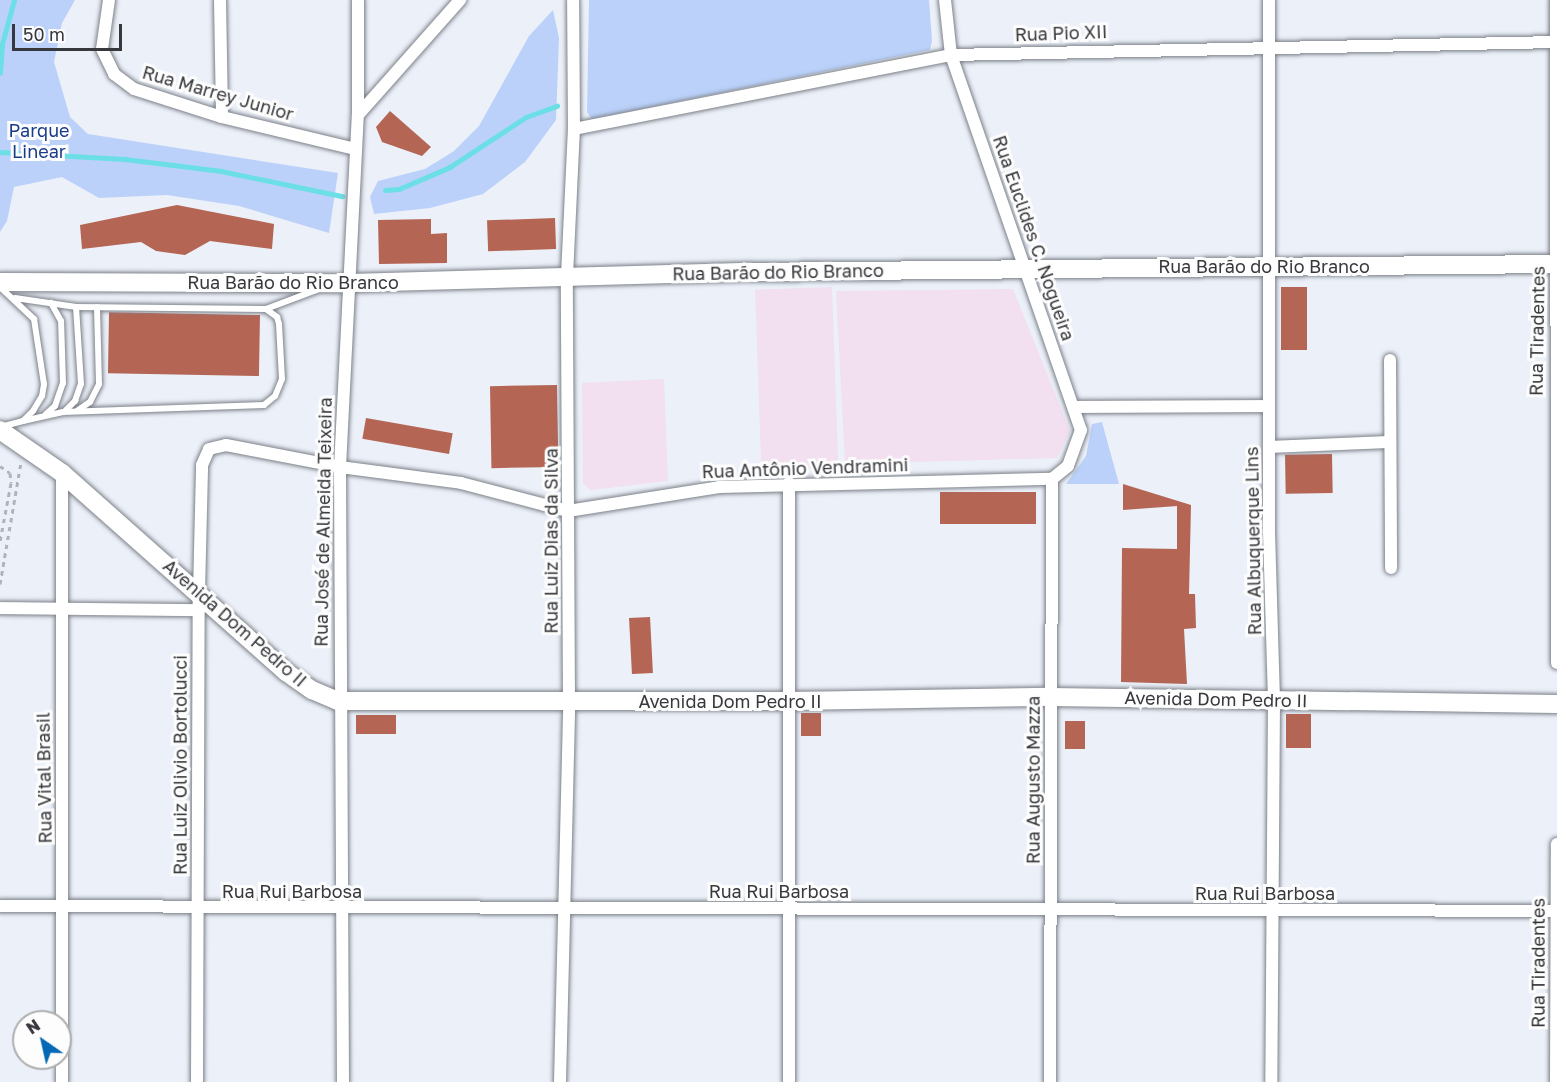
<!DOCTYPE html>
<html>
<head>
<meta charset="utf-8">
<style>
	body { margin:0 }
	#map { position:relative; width:1557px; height:1082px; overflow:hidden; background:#ecf0f9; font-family:"Golos Text",sans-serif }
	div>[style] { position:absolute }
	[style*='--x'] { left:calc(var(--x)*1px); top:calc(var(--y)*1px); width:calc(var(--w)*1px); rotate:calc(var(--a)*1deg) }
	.education>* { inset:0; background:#f2dff0; transform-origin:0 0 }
	.green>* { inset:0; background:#bbd1fa }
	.stream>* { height:4.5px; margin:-2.25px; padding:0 2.25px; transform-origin:2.25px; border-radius:2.25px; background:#6bdfe5 }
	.building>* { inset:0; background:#b46554; transform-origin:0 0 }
	.path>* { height:3px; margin-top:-1.5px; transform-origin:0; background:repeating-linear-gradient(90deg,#b0b3ba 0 4.5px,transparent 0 9px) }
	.roads { filter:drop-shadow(0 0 2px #7c8188) drop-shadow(0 0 2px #7c8188) }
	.service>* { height:6px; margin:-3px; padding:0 3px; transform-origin:3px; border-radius:3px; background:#fff }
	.minor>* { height:12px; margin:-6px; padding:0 6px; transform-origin:6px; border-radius:6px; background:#fff }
	.secondary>* { height:18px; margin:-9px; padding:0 9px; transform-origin:9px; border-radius:9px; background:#fff }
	span { translate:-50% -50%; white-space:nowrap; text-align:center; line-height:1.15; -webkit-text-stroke:6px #fdfdfd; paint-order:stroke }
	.street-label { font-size:18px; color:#37383c }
	.park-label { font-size:18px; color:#193c89 }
	.north { position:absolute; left:12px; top:1010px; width:60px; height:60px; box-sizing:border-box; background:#fdfdfd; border:2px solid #aeaeb0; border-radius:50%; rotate:326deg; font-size:16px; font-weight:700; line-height:24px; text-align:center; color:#37383c }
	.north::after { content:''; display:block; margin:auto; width:21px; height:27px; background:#0568b4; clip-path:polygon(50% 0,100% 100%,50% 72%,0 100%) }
	.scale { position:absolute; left:12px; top:24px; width:110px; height:27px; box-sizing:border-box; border:3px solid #37383c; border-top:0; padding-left:8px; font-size:18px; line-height:21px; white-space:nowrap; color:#37383c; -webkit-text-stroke:4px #fdfdfd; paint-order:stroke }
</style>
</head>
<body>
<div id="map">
	<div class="education">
		<i style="left:832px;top:287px;width:181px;height:77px;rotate:88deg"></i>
		<i style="clip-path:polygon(1013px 289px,1070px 431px,1057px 458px,845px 464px,836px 291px)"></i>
		<i style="clip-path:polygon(664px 379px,668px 481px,591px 490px,583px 484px,582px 383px)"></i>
	</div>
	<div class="green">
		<i style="clip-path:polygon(0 0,75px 0,62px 23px,54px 62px,70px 117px,88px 134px,338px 173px,329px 233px,239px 206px,167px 195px,99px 198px,62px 177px,14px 187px,7px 221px,0 232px)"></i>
		<i style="clip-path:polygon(589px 0,929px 0,932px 41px,930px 50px,592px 119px,587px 112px)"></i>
		<i style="clip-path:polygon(553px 10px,559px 38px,556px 120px,525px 162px,483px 194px,430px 208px,374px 214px,370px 197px,378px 181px,425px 169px,454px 151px,479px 126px,529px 36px)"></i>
		<i style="clip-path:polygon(1102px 422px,1119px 484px,1066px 484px,1086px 456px,1092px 424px)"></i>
	</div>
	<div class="stream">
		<i style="--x:0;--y:73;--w:29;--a:-86"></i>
		<i style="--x:2;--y:44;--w:46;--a:-74.7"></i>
		<i style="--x:0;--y:152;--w:125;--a:3.2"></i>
		<i style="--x:125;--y:159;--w:97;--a:7.1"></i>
		<i style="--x:221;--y:171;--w:124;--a:11.7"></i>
		<i style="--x:385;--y:190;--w:14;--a:-4"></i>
		<i style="--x:399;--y:189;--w:56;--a:-23.3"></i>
		<i style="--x:450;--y:167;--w:91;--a:-33.3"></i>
		<i style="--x:526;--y:117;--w:33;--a:-20"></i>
	</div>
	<div class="building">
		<i style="clip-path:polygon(390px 111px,431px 147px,422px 156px,382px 142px,376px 127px)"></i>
		<i style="clip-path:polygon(177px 205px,274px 224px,272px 249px,210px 241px,185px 255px,156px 251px,141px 242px,82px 249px,80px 225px)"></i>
		<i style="left:555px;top:218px;width:31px;height:68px;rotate:88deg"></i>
		<i style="clip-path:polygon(431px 219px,431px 234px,447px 233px,447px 263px,379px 264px,378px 220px)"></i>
		<i style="left:1307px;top:287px;width:63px;height:26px;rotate:90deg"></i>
		<i style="left:260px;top:315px;width:61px;height:151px;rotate:91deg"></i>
		<i style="left:557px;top:385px;width:82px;height:67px;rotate:89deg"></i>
		<i style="left:366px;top:418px;width:88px;height:21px;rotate:10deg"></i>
		<i style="left:1332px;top:454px;width:39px;height:47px;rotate:89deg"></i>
		<i style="clip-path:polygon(1123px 484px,1191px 505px,1189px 594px,1195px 594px,1196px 628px,1184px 629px,1187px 684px,1121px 682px,1122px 548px,1177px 549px,1177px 506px,1123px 510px)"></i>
		<i style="left:940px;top:492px;width:96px;height:32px"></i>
		<i style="left:650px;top:617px;width:56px;height:21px;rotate:87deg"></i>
		<i style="left:801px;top:713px;width:20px;height:23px"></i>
		<i style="left:1286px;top:714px;width:25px;height:34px"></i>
		<i style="left:396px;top:715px;width:19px;height:40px;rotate:90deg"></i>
		<i style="left:1065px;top:721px;width:20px;height:28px"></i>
	</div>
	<div class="path">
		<i style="--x:0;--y:466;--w:12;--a:35"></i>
		<i style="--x:10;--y:473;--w:10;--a:84"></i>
		<i style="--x:11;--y:483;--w:59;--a:100.7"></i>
		<i style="--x:0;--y:584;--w:124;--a:-80.2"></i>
	</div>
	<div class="roads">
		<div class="service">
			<i style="--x:0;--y:287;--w:47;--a:43.3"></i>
			<i style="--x:34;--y:319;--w:66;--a:81.3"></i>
			<i style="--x:44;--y:384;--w:12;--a:99"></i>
			<i style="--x:42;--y:396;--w:17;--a:121"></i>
			<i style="--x:33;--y:411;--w:14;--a:135"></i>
			<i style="--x:23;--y:421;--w:20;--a:165"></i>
			<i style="--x:15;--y:298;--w:62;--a:8.4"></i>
			<i style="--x:76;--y:307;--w:190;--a:0.6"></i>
			<i style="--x:266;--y:309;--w:14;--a:36"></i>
			<i style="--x:277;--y:317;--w:7;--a:74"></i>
			<i style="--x:279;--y:324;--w:55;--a:86.9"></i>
			<i style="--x:282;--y:379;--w:18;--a:112"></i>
			<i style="--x:275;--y:396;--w:14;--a:141"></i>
			<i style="--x:264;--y:405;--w:201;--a:178"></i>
			<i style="--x:63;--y:412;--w:41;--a:167.3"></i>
			<i style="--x:266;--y:309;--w:57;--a:-20.7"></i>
			<i style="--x:77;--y:411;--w:16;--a:-35"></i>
			<i style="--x:90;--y:402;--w:20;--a:-63"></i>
			<i style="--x:99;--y:384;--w:77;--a:-91.5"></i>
			<i style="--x:64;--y:412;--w:16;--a:-45"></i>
			<i style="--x:75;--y:401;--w:18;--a:-71"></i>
			<i style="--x:81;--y:384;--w:77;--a:-93.7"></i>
			<i style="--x:46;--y:414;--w:12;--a:-42"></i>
			<i style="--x:55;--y:406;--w:24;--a:-71"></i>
			<i style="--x:63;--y:383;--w:62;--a:-91.8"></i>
			<i style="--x:61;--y:321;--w:21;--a:-119"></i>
		</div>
		<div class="minor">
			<i style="--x:109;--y:0;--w:49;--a:98.1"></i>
			<i style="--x:102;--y:49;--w:28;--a:64"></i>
			<i style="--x:114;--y:74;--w:25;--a:37"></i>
			<i style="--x:134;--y:89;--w:92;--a:17.7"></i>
			<i style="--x:222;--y:117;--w:137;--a:13.5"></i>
			<i style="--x:220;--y:0;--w:117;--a:89"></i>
			<i style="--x:945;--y:0;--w:55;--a:83.8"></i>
			<i style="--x:951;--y:55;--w:397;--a:70.9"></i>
			<i style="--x:1081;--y:430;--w:38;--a:110"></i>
			<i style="--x:1068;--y:466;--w:21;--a:141"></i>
			<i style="--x:1269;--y:0;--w:532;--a:90"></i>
			<i style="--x:1269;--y:532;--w:168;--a:88.3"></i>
			<i style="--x:1274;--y:700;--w:382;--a:90.4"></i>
			<i style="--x:1556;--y:0;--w:663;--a:89.91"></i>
			<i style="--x:358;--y:115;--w:154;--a:-48.4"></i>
			<i style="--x:574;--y:129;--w:384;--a:-11.1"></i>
			<i style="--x:951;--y:55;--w:606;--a:-1.23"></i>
			<i style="--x:1390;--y:360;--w:208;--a:89.7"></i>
			<i style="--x:1075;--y:407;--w:194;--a:-0.3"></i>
			<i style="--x:1269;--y:447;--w:119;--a:-2.4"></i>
			<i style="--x:62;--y:473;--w:609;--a:90"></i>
			<i style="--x:789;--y:483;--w:599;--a:90"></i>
			<i style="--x:0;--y:608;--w:199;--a:0.6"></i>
			<i style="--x:0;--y:906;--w:1557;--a:0.18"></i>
			<i style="--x:197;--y:1082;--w:490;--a:-89.8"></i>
			<i style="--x:199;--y:592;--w:127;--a:-88.6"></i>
			<i style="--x:202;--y:465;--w:17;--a:-66"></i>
			<i style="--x:209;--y:449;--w:17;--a:-13"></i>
			<i style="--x:226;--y:445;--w:116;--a:10.9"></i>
			<i style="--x:340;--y:467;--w:122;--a:7.5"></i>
			<i style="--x:461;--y:483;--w:111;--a:14.7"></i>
			<i style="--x:568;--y:511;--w:153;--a:-9"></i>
			<i style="--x:719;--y:487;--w:333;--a:-1.4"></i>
			<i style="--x:343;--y:1082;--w:615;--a:-90.28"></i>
			<i style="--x:340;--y:467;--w:352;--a:-87.1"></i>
			<i style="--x:358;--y:115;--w:115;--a:-90"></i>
			<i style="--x:560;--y:1082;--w:380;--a:-88.6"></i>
			<i style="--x:569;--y:702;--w:426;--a:-90.3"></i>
			<i style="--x:567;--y:276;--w:147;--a:-87.3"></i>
			<i style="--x:574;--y:129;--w:129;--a:-90.4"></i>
			<i style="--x:1050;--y:1082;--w:603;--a:-89.81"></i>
			<i style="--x:1556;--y:1082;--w:238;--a:-89.8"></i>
		</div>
		<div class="secondary">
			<i style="--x:0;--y:282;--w:350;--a:0.2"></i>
			<i style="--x:350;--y:283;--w:401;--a:-1.6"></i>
			<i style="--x:751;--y:272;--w:806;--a:-0.57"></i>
			<i style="--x:0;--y:430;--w:75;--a:34.7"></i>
			<i style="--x:62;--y:473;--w:300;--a:41.6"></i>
			<i style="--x:286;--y:672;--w:32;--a:35"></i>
			<i style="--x:312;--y:690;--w:28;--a:23"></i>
			<i style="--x:338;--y:701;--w:449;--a:0"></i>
			<i style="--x:787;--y:701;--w:264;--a:-0.9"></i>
			<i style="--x:1051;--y:697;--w:506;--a:0.79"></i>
		</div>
	</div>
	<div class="street-label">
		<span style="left:1061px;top:33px;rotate:-2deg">Rua Pio XII</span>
		<span style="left:218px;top:93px;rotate:16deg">Rua Marrey Junior</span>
		<span style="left:1034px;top:238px;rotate:71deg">Rua Euclides C. Nogueira</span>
		<span style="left:1264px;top:266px">Rua Barão do Rio Branco</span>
		<span style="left:778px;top:272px;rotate:-1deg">Rua Barão do Rio Branco</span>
		<span style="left:293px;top:282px">Rua Barão do Rio Branco</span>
		<span style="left:1537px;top:331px;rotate:-89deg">Rua Tiradentes</span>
		<span style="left:805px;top:468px;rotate:-2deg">Rua Antônio Vendramini</span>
		<span style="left:323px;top:522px;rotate:-89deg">Rua José de Almeida Teixeira</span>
		<span style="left:551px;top:541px;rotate:-90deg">Rua Luiz Dias da Silva</span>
		<span style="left:1253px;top:541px;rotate:-91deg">Rua Albuquerque Lins</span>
		<span style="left:235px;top:623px;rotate:41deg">Avenida Dom Pedro II</span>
		<span style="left:1216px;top:699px;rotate:1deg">Avenida Dom Pedro II</span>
		<span style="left:730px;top:701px">Avenida Dom Pedro II</span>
		<span style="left:180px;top:765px;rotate:-90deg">Rua Luiz Olivio Bortolucci</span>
		<span style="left:44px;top:778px;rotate:-91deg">Rua Vital Brasil</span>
		<span style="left:1033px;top:780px;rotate:-90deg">Rua Augusto Mazza</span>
		<span style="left:292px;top:891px">Rua Rui Barbosa</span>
		<span style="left:779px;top:891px">Rua Rui Barbosa</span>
		<span style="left:1265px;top:893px">Rua Rui Barbosa</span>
		<span style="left:1538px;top:963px;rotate:-90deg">Rua Tiradentes</span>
	</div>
	<div class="park-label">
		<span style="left:39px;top:141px">Parque<br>Linear</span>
	</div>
	<div class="north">N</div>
	<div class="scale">50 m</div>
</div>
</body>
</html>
